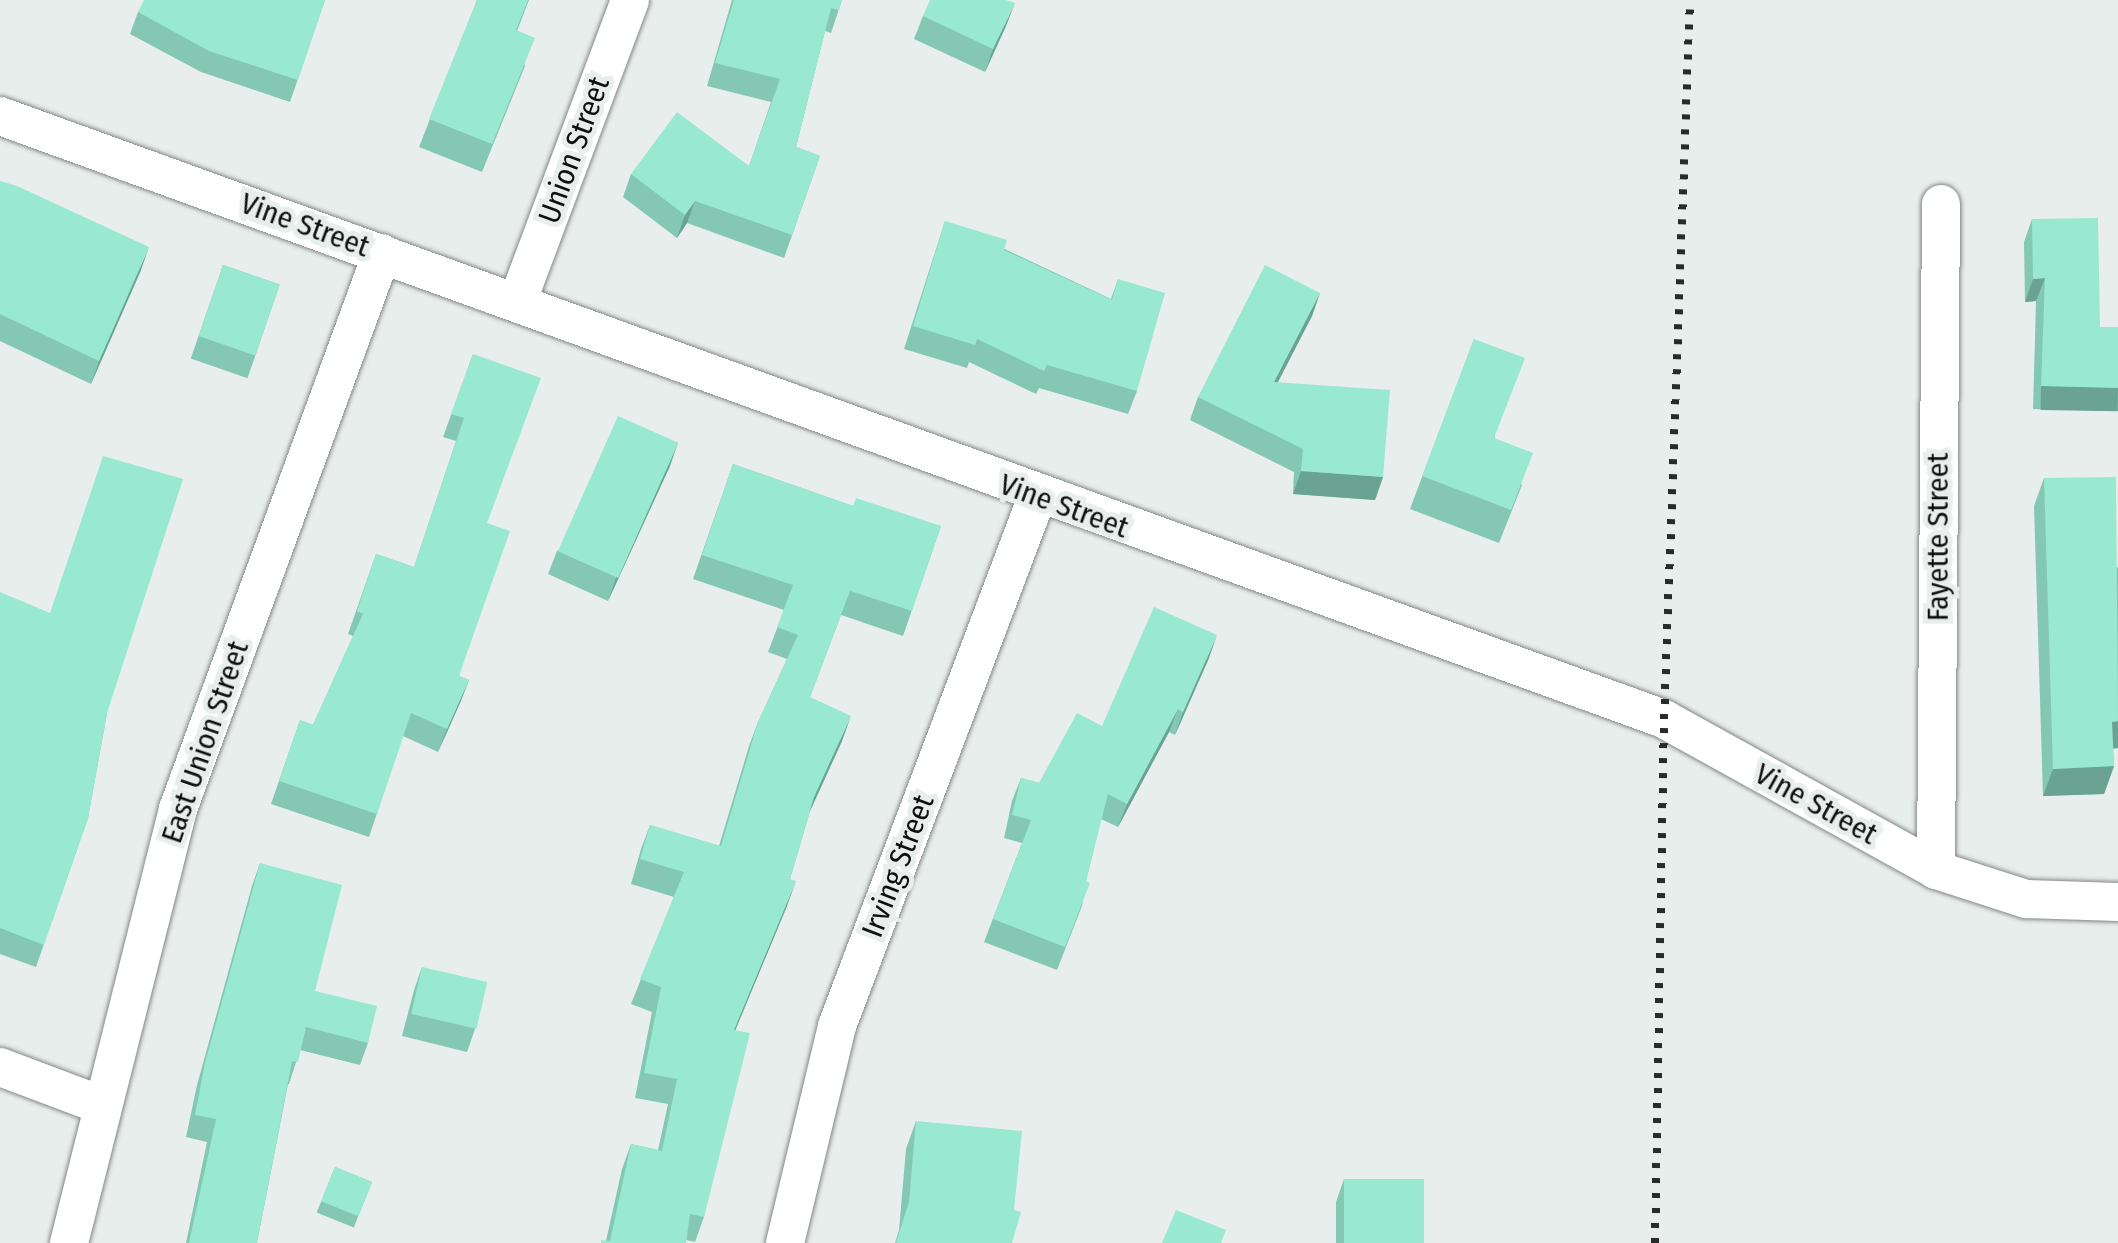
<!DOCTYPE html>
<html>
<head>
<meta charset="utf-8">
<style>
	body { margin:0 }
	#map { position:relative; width:2118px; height:1243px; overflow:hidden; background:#e8eeec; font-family:"Fira Sans Condensed",sans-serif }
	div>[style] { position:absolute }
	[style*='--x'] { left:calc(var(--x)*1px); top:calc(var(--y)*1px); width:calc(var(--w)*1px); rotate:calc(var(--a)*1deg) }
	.roads { filter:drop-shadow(0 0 2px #838886) drop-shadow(0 0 2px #838886) }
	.street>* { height:38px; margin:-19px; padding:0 19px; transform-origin:19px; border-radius:19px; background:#fff }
	.rail>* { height:8px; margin-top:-4px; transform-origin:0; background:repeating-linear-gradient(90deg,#282b2a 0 5px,transparent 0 15px) }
	.wall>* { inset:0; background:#84c8b3; transform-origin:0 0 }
	.shaded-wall>* { inset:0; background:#6ba392; transform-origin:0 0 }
	.building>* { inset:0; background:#99e9d0; transform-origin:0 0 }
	span { translate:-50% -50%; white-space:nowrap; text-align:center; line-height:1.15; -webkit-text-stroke:10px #e8eeec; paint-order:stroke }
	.street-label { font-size:30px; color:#0e100f }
</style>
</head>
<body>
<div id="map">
	<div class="roads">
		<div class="street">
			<i style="--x:0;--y:116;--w:1770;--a:19.92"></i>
			<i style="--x:1664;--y:719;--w:311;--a:29"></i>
			<i style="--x:1936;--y:870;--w:95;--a:17.9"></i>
			<i style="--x:2026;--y:899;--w:92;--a:1.9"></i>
			<i style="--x:518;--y:300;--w:320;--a:-69.5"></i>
			<i style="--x:1936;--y:870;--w:666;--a:-89.57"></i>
			<i style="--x:0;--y:1067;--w:108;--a:20.6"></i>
			<i style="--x:69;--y:1243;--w:447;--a:-75.9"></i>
			<i style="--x:178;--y:809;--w:592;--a:-69.85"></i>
			<i style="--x:785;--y:1243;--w:223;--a:-76.5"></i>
			<i style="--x:837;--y:1026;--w:566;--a:-69.29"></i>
		</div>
	</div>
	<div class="rail">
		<i style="--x:1655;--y:1243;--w:524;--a:-89.02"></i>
		<i style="--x:1664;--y:719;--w:719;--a:-87.93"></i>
	</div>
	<div class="wall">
		<i style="clip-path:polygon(325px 0,290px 102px,201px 72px,130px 34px,138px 12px)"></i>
		<i style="clip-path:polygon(477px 0,529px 0,517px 31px,525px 66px,482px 172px,419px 147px)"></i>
		<i style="clip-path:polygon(732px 0,842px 0,831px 33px,825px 31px,796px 147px,820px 156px,784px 258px,687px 223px,677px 238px,623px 197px,631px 174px,749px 166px,771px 102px,707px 86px)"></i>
		<i style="clip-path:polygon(923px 16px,1006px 26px,985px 72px,914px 39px)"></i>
		<i style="clip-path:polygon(0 181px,141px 270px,91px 384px,0 341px)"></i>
		<i style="clip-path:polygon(2032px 219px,2100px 327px,2118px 327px,2118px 411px,2033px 409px,2036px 301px,2025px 302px,2024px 242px)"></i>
		<i style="clip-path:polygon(945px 221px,1111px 299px,1118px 279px,1137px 391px,1128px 414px,1039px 388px,1036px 394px,969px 362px,967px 368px,904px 349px)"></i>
		<i style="left:223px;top:265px;width:60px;height:99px;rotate:19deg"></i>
		<i style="clip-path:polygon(1320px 293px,1312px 316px,1278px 382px,1383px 477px,1375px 500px,1293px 494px,1294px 472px,1190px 420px,1198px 397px)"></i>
		<i style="clip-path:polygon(1474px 339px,1495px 438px,1522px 485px,1499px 543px,1410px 509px)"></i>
		<i style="clip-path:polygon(473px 354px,487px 523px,459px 676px,469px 680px,460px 703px,438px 752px,403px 736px,369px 837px,271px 804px,300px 720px,313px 725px,353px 636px,348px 634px,376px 554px,414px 567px,456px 441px,443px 437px)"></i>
		<i style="clip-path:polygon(733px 464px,853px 506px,941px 526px,903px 636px,841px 615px,810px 697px,842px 741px,810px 811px,790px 879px,787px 906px,735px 1030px,704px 1217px,695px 1242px,686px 1240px,606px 1241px,622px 1169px,631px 1144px,658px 1150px,668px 1104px,635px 1098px,652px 1012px,631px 1004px,674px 897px,631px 884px,641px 849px,650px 825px,719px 846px,749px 746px,758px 722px,787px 659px,768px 652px,784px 610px,693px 579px)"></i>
		<i style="clip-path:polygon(670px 466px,608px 601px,548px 574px,557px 551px)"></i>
		<i style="clip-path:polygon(2044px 478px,2118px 568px,2118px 748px,2113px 749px,2114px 766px,2104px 794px,2043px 796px,2034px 506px)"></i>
		<i style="clip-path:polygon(0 592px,107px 713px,88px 818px,36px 967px,0 954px)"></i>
		<i style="clip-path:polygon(1209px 658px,1175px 735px,1169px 732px,1118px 827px,1101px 819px,1086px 881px,1082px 906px,1057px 970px,984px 942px,1022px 843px,1004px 838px,1012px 801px,1021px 778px,1039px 783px)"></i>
		<i style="clip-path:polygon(260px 863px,315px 991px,368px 1043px,360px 1065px,300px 1050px,289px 1084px,288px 1084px,257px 1243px,186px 1243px,207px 1142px,186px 1137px,197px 1085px,252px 886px)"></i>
		<i style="clip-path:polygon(422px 967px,475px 1029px,467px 1052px,402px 1036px,414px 990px)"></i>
		<i style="clip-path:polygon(916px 1121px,1014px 1210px,1012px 1243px,895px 1243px,899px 1230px,906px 1149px)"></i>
		<i style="left:335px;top:1167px;width:40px;height:49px;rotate:22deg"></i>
		<i style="clip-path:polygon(1344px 1179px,1423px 1243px,1336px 1243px,1336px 1202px)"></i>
	</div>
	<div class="shaded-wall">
		<i style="clip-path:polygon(1015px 3px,1006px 26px,985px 72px,993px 49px)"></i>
		<i style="clip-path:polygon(695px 201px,687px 223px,677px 238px,685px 215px)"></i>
		<i style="clip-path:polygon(149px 247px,141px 270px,91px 384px,99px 361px)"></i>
		<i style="clip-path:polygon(2045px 278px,2036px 301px,2025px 302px,2033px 279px)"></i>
		<i style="clip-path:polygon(1320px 293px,1312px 316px,1266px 405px,1274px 382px)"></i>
		<i style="left:2041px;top:386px;width:77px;height:24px;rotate:1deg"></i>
		<i style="clip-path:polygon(678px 443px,670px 466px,608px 601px,616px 578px)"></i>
		<i style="clip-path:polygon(1301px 471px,1383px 477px,1375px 500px,1293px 494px)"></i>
		<i style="clip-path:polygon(1217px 635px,1209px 658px,1175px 735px,1183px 712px)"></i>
		<i style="clip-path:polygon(469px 680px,460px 703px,438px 752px,447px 729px)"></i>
		<i style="clip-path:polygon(1178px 709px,1169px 732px,1118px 827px,1127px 804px)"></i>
		<i style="clip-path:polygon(851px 716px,842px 741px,805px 822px,814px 797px)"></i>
		<i style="clip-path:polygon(2118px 721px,2118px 748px,2102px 749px,2112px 722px)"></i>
		<i style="clip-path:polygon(2114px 766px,2104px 794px,2043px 796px,2053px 769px)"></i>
		<i style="clip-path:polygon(796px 881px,787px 906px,725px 1055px,734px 1030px)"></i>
	</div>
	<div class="building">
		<i style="clip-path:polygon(144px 0,325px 0,298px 80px,209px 51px,138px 12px)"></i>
		<i style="clip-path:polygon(477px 0,528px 0,516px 30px,535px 38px,492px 144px,429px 119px)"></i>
		<i style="clip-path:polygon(734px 0,842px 0,839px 10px,831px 8px,796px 147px,820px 156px,792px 235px,695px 201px,685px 215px,631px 174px,677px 112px,749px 166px,780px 79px,715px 63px)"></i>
		<i style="clip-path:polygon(930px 0,1006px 0,1015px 3px,993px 49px,923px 16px)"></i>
		<i style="clip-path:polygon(0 181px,17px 186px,149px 247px,99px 361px,0 314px)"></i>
		<i style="clip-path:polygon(2098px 218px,2100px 327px,2118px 327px,2118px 388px,2041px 386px,2045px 278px,2033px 279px,2032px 219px)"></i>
		<i style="clip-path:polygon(945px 221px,1007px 240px,1004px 250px,1112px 300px,1118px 279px,1165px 293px,1137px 391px,1047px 365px,1044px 371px,977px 339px,975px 345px,913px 326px)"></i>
		<i style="left:223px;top:265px;width:60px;height:75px;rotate:19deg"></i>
		<i style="clip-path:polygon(1265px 265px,1320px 293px,1274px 382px,1390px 390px,1383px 477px,1301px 471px,1303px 449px,1198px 397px)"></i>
		<i style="clip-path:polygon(1474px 339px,1525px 358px,1494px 438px,1533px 453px,1511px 510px,1422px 476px)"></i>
		<i style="clip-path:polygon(473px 354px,541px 378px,487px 523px,510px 531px,459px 676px,469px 680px,447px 729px,411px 713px,377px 814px,279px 781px,300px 720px,313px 725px,363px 614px,357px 611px,376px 554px,414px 567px,464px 418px,451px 414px)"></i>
		<i style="left:618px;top:416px;width:66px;height:148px;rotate:24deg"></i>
		<i style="clip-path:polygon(103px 456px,183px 479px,107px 713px,88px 818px,44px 945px,0 928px,0 592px,50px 613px)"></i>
		<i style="clip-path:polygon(733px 464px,853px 506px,856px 498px,941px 526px,912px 611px,850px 591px,810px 697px,851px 716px,814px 797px,790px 879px,796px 881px,734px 1030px,750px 1033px,704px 1217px,690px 1214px,686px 1243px,601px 1243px,601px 1240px,610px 1241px,631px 1144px,662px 1151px,677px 1079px,644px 1073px,661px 987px,640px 979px,684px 872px,640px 859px,650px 825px,721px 846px,758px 722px,798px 635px,777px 627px,793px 585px,702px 555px)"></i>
		<i style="clip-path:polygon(2116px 477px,2118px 721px,2112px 722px,2114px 766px,2053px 769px,2044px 478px)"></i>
		<i style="clip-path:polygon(1154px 607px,1217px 635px,1183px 712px,1178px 709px,1127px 804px,1108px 794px,1086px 881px,1090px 883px,1065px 947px,993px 919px,1031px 820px,1012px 815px,1021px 778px,1039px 783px,1077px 713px,1102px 726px)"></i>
		<i style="clip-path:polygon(260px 863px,342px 885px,315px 991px,377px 1006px,368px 1043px,306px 1027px,298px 1062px,292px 1061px,257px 1243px,189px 1243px,216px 1119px,195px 1115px,205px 1063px)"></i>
		<i style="left:422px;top:967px;width:67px;height:48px;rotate:13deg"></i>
		<i style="clip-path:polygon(916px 1121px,1022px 1131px,1014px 1210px,1021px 1212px,1012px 1243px,896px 1243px,909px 1202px)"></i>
		<i style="left:335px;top:1167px;width:40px;height:37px;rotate:22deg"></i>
		<i style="left:1344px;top:1179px;width:80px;height:64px"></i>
		<i style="clip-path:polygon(1176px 1210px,1226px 1230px,1221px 1243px,1162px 1243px)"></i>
	</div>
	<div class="street-label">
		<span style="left:574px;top:150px;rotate:-70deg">Union Street</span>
		<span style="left:305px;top:225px;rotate:20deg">Vine Street</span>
		<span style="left:1064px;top:506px;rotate:20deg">Vine Street</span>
		<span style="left:1938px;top:537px;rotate:-90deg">Fayette Street</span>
		<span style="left:205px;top:742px;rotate:-71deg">East Union Street</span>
		<span style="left:1816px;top:804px;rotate:29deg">Vine Street</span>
		<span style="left:898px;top:866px;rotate:-69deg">Irving Street</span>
	</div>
</div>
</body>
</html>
